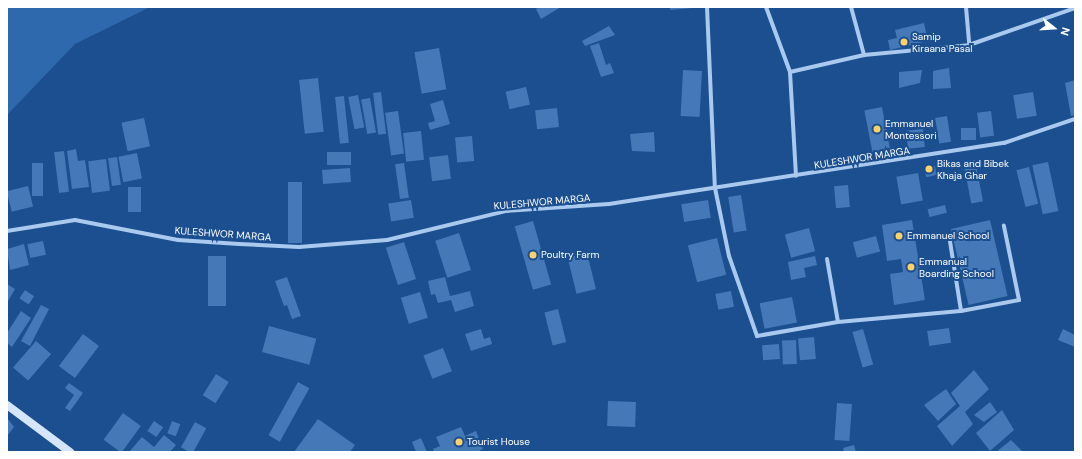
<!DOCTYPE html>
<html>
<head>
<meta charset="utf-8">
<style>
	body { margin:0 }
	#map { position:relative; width:1082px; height:459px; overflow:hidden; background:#1b4f8f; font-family:"DM Sans",sans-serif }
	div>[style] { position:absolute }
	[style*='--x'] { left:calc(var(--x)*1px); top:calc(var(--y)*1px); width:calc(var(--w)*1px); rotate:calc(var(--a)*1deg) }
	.green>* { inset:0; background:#2e69ad }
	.building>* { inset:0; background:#4478b7; transform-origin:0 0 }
	.minor>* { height:4px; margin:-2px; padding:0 2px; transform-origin:2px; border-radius:2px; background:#a9c9ee }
	.secondary>* { height:8px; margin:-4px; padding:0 4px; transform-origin:4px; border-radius:4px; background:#d6e6fa }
	.dots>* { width:11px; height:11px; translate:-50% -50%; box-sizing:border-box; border:2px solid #1b4f8f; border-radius:50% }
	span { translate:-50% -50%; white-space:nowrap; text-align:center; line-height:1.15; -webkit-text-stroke:4px #1b4f8f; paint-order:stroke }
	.poi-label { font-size:10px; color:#fff }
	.left { translate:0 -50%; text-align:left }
	.street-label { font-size:10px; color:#fff }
	.frame { position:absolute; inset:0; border:8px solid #fff; pointer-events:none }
	.north { position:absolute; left:1034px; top:8px; width:40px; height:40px; -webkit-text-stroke:3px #1b4f8f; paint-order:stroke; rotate:107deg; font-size:11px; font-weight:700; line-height:16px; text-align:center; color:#fff }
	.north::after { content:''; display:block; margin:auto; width:14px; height:18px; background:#fff; clip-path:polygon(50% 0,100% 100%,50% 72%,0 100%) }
</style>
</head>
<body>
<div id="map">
	<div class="green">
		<i style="clip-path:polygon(7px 7px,150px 7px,75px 44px,7px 115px)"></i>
	</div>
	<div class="building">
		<i style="clip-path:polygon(540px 7px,561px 7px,541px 19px,536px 9px)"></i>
		<i style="clip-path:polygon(670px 7px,693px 7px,693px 8px,670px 10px)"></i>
		<i style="clip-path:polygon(924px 23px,928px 41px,890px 50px,888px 40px,897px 38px,895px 30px)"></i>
		<i style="clip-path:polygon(609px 26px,615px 35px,585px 46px,582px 41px)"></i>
		<i style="clip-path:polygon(599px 43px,606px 65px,610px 63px,614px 73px,601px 77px,590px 46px)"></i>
		<i style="left:439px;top:48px;width:42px;height:25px;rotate:80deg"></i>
		<i style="clip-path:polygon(949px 68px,951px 88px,933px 89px,933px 71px)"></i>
		<i style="left:683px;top:70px;width:19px;height:46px;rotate:3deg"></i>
		<i style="clip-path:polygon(922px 70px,920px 83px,899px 88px,899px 72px)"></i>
		<i style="left:318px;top:78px;width:54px;height:19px;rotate:84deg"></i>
		<i style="clip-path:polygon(1075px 80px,1075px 115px,1071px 116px,1065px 83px)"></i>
		<i style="left:526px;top:87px;width:18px;height:21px;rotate:77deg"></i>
		<i style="left:381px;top:92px;width:42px;height:8px;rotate:83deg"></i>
		<i style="left:1033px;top:92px;width:24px;height:20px;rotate:81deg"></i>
		<i style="left:358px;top:95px;width:33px;height:10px;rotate:79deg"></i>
		<i style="left:344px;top:96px;width:47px;height:9px;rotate:84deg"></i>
		<i style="left:370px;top:98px;width:35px;height:9px;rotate:80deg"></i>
		<i style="clip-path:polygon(443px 100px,450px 124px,430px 130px,428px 123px,435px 121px,430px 104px)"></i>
		<i style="left:882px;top:107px;width:42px;height:18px;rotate:79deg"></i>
		<i style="left:557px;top:108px;width:19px;height:22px;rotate:84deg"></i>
		<i style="left:398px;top:111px;width:43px;height:13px;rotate:82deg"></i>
		<i style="left:991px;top:111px;width:25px;height:14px;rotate:83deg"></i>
		<i style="left:947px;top:116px;width:26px;height:12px;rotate:81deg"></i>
		<i style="left:144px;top:118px;width:29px;height:23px;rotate:78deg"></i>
		<i style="left:961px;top:128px;width:15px;height:12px"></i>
		<i style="left:923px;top:129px;width:18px;height:17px;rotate:84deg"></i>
		<i style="left:421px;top:131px;width:29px;height:18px;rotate:84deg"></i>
		<i style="clip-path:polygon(654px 132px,655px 152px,632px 151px,630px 134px)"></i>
		<i style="left:472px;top:136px;width:25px;height:17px;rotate:85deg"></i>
		<i style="clip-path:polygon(76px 149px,78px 161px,85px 160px,89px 187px,72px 189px,67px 151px)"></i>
		<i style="left:64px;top:151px;width:41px;height:10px;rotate:83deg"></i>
		<i style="left:351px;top:152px;width:13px;height:24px;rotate:90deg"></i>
		<i style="left:137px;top:153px;width:26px;height:19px;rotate:79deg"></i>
		<i style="left:448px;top:155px;width:24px;height:19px;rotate:83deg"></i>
		<i style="left:117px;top:157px;width:28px;height:9px;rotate:82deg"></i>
		<i style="left:106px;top:159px;width:32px;height:18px;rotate:83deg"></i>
		<i style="left:975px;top:160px;width:42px;height:12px;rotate:79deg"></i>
		<i style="left:1048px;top:162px;width:50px;height:16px;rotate:78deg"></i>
		<i style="left:32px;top:163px;width:11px;height:33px"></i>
		<i style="left:404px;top:163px;width:35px;height:9px;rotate:82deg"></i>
		<i style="left:935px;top:166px;width:9px;height:11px;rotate:77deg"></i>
		<i style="left:1029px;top:167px;width:38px;height:13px;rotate:76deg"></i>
		<i style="left:350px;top:168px;width:14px;height:28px;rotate:86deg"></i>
		<i style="left:918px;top:173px;width:28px;height:22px;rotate:80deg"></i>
		<i style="left:288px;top:182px;width:14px;height:61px"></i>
		<i style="left:848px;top:185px;width:22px;height:14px;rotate:85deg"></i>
		<i style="left:28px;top:186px;width:21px;height:22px;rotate:76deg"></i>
		<i style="left:128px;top:187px;width:13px;height:25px"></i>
		<i style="left:741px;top:195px;width:36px;height:13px;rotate:81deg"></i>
		<i style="left:411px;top:200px;width:18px;height:23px;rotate:81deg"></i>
		<i style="left:708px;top:200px;width:18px;height:27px;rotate:81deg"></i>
		<i style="left:945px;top:205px;width:8px;height:18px;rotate:76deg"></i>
		<i style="clip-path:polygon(912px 220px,925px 300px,894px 305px,890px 274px,903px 272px,901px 259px,887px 261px,882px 225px)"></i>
		<i style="left:990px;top:220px;width:78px;height:40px;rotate:77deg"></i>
		<i style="left:533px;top:221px;width:66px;height:19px;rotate:74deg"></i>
		<i style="left:809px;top:228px;width:24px;height:25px;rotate:75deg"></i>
		<i style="left:459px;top:233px;width:39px;height:25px;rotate:72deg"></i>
		<i style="left:876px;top:236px;width:16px;height:24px;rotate:75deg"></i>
		<i style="left:717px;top:238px;width:38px;height:30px;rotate:76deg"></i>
		<i style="left:43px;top:241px;width:14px;height:16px;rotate:78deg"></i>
		<i style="left:404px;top:242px;width:39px;height:19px;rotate:72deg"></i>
		<i style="clip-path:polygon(24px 244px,29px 265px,10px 270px,7px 249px)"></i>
		<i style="left:587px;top:253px;width:37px;height:20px;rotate:76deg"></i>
		<i style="left:208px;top:256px;width:18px;height:50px"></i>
		<i style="clip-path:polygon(815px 256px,817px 265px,804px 268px,806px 277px,791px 280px,788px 262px)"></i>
		<i style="clip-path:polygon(287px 277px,301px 316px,292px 319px,287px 305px,284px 306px,275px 281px)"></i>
		<i style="clip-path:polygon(445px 277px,450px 296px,470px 291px,474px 306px,455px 312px,451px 300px,438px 303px,435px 294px,431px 295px,428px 281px)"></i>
		<i style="clip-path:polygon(7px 284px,15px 289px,7px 303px)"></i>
		<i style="left:25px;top:290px;width:11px;height:10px;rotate:34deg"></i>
		<i style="left:731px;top:291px;width:16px;height:16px;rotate:79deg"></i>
		<i style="left:420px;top:292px;width:27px;height:20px;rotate:73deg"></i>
		<i style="left:792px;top:297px;width:26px;height:33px;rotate:79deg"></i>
		<i style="clip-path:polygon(41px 305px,49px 309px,30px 346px,21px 341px)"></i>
		<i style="left:558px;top:309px;width:34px;height:14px;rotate:76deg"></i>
		<i style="clip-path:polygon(21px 311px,31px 318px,12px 347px,7px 343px,7px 333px)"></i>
		<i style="left:269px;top:326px;width:49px;height:27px;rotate:15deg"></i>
		<i style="left:949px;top:328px;width:15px;height:22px;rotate:82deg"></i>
		<i style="clip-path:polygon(481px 329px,484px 339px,490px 337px,492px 344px,471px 351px,465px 334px)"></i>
		<i style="left:863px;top:329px;width:37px;height:11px;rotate:74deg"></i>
		<i style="clip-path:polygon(1063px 329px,1075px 335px,1075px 347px,1058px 340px)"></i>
		<i style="left:83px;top:334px;width:20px;height:40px;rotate:37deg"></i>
		<i style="left:814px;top:337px;width:22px;height:16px;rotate:85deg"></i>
		<i style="left:796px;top:340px;width:24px;height:14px;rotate:88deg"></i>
		<i style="left:36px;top:341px;width:20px;height:35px;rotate:41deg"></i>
		<i style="left:779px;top:344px;width:15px;height:17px;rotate:86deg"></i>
		<i style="left:443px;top:348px;width:25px;height:21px;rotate:69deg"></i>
		<i style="clip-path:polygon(974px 370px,989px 389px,965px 412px,973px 424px,952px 446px,937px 426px,960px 406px,951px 393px)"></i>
		<i style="left:216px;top:374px;width:15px;height:25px;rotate:32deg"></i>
		<i style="left:298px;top:382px;width:13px;height:61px;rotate:29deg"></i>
		<i style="clip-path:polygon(69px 383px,83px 393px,70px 411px,65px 408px,74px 395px,65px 388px)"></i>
		<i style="clip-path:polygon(946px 389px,956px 404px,938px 421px,924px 405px)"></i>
		<i style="left:608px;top:401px;width:28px;height:25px;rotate:2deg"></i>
		<i style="clip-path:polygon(990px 402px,997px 412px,984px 422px,974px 415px)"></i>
		<i style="left:837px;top:403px;width:15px;height:37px;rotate:4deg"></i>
		<i style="clip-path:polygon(1002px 410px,1014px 430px,990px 451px,976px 433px)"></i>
		<i style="left:123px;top:413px;width:22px;height:33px;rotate:36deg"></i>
		<i style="clip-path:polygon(8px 419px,14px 427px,7px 436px,7px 420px)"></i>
		<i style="clip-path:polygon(318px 419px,355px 445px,350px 452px,294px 452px)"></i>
		<i style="left:154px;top:421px;width:11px;height:12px;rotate:34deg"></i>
		<i style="left:172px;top:421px;width:9px;height:13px;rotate:21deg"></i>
		<i style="left:195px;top:422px;width:13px;height:29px;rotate:29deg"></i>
		<i style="clip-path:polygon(461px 427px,465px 436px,476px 431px,483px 449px,477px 452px,434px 452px,433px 449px,440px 446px,436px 437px)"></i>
		<i style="clip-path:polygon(164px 435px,176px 445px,170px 452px,129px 452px,142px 437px,154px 447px)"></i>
		<i style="clip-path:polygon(421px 438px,427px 452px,416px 452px,412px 442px)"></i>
		<i style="clip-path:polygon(1011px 440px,1023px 452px,996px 452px)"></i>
		<i style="clip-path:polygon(854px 445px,856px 452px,844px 452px,843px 448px)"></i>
	</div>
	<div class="minor">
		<i style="--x:707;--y:7;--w:181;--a:87.5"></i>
		<i style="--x:715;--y:188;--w:69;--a:78.4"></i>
		<i style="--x:729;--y:256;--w:85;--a:70.7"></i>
		<i style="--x:757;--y:336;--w:82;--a:-9.8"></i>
		<i style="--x:838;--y:322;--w:123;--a:-5.1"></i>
		<i style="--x:961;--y:311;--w:59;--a:-10.7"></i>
		<i style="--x:1019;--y:300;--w:76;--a:-101.5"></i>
		<i style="--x:766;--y:7;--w:69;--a:69.7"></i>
		<i style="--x:790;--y:72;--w:104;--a:86.7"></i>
		<i style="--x:851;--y:7;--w:50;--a:74.8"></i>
		<i style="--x:864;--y:55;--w:105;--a:-5.4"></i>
		<i style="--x:966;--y:7;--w:38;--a:85"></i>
		<i style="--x:969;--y:45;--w:112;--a:-19.2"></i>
		<i style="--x:790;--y:72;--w:76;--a:-12.9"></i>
		<i style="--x:7;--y:231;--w:69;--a:-9.2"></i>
		<i style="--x:75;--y:220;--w:105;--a:11"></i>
		<i style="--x:178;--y:240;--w:61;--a:3.8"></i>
		<i style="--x:239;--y:244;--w:60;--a:2.9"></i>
		<i style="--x:299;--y:247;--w:88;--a:-4.5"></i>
		<i style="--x:387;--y:240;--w:122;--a:-13.7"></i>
		<i style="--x:506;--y:211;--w:103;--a:-3.9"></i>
		<i style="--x:609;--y:204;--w:400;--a:-8.8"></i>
		<i style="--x:1004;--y:143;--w:75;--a:-18.7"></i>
		<i style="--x:949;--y:235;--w:77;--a:81"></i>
		<i style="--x:827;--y:259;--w:64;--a:80.1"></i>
	</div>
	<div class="secondary">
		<i style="--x:7;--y:405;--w:79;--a:36.7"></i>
	</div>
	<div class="dots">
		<i style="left:904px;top:42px;background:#ffd166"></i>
		<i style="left:877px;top:129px;background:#ffd166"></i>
		<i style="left:929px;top:169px;background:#ffd166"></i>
		<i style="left:899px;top:236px;background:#ffd166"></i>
		<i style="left:533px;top:255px;background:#ffd166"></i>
		<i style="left:911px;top:267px;background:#ffd166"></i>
		<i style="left:459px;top:442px;background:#ffd166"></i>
	</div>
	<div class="poi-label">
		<span class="left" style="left:912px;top:42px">Samip<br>Kiraana Pasal</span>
		<span class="left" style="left:885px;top:129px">Emmanuel<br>Montessori</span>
		<span class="left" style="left:937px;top:169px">Bikas and Bibek<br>Khaja Ghar</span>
		<span class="left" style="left:907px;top:236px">Emmanuel School</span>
		<span class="left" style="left:541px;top:255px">Poultry Farm</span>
		<span class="left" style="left:919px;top:267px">Emmanual<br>Boarding School</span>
		<span class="left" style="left:467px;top:442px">Tourist House</span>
	</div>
	<div class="street-label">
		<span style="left:862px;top:158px;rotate:-9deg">KULESHWOR MARGA</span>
		<span style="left:542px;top:202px;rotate:-5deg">KULESHWOR MARGA</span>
		<span style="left:223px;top:234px;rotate:4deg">KULESHWOR MARGA</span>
	</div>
	<div class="frame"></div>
	<div class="north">N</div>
</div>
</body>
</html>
